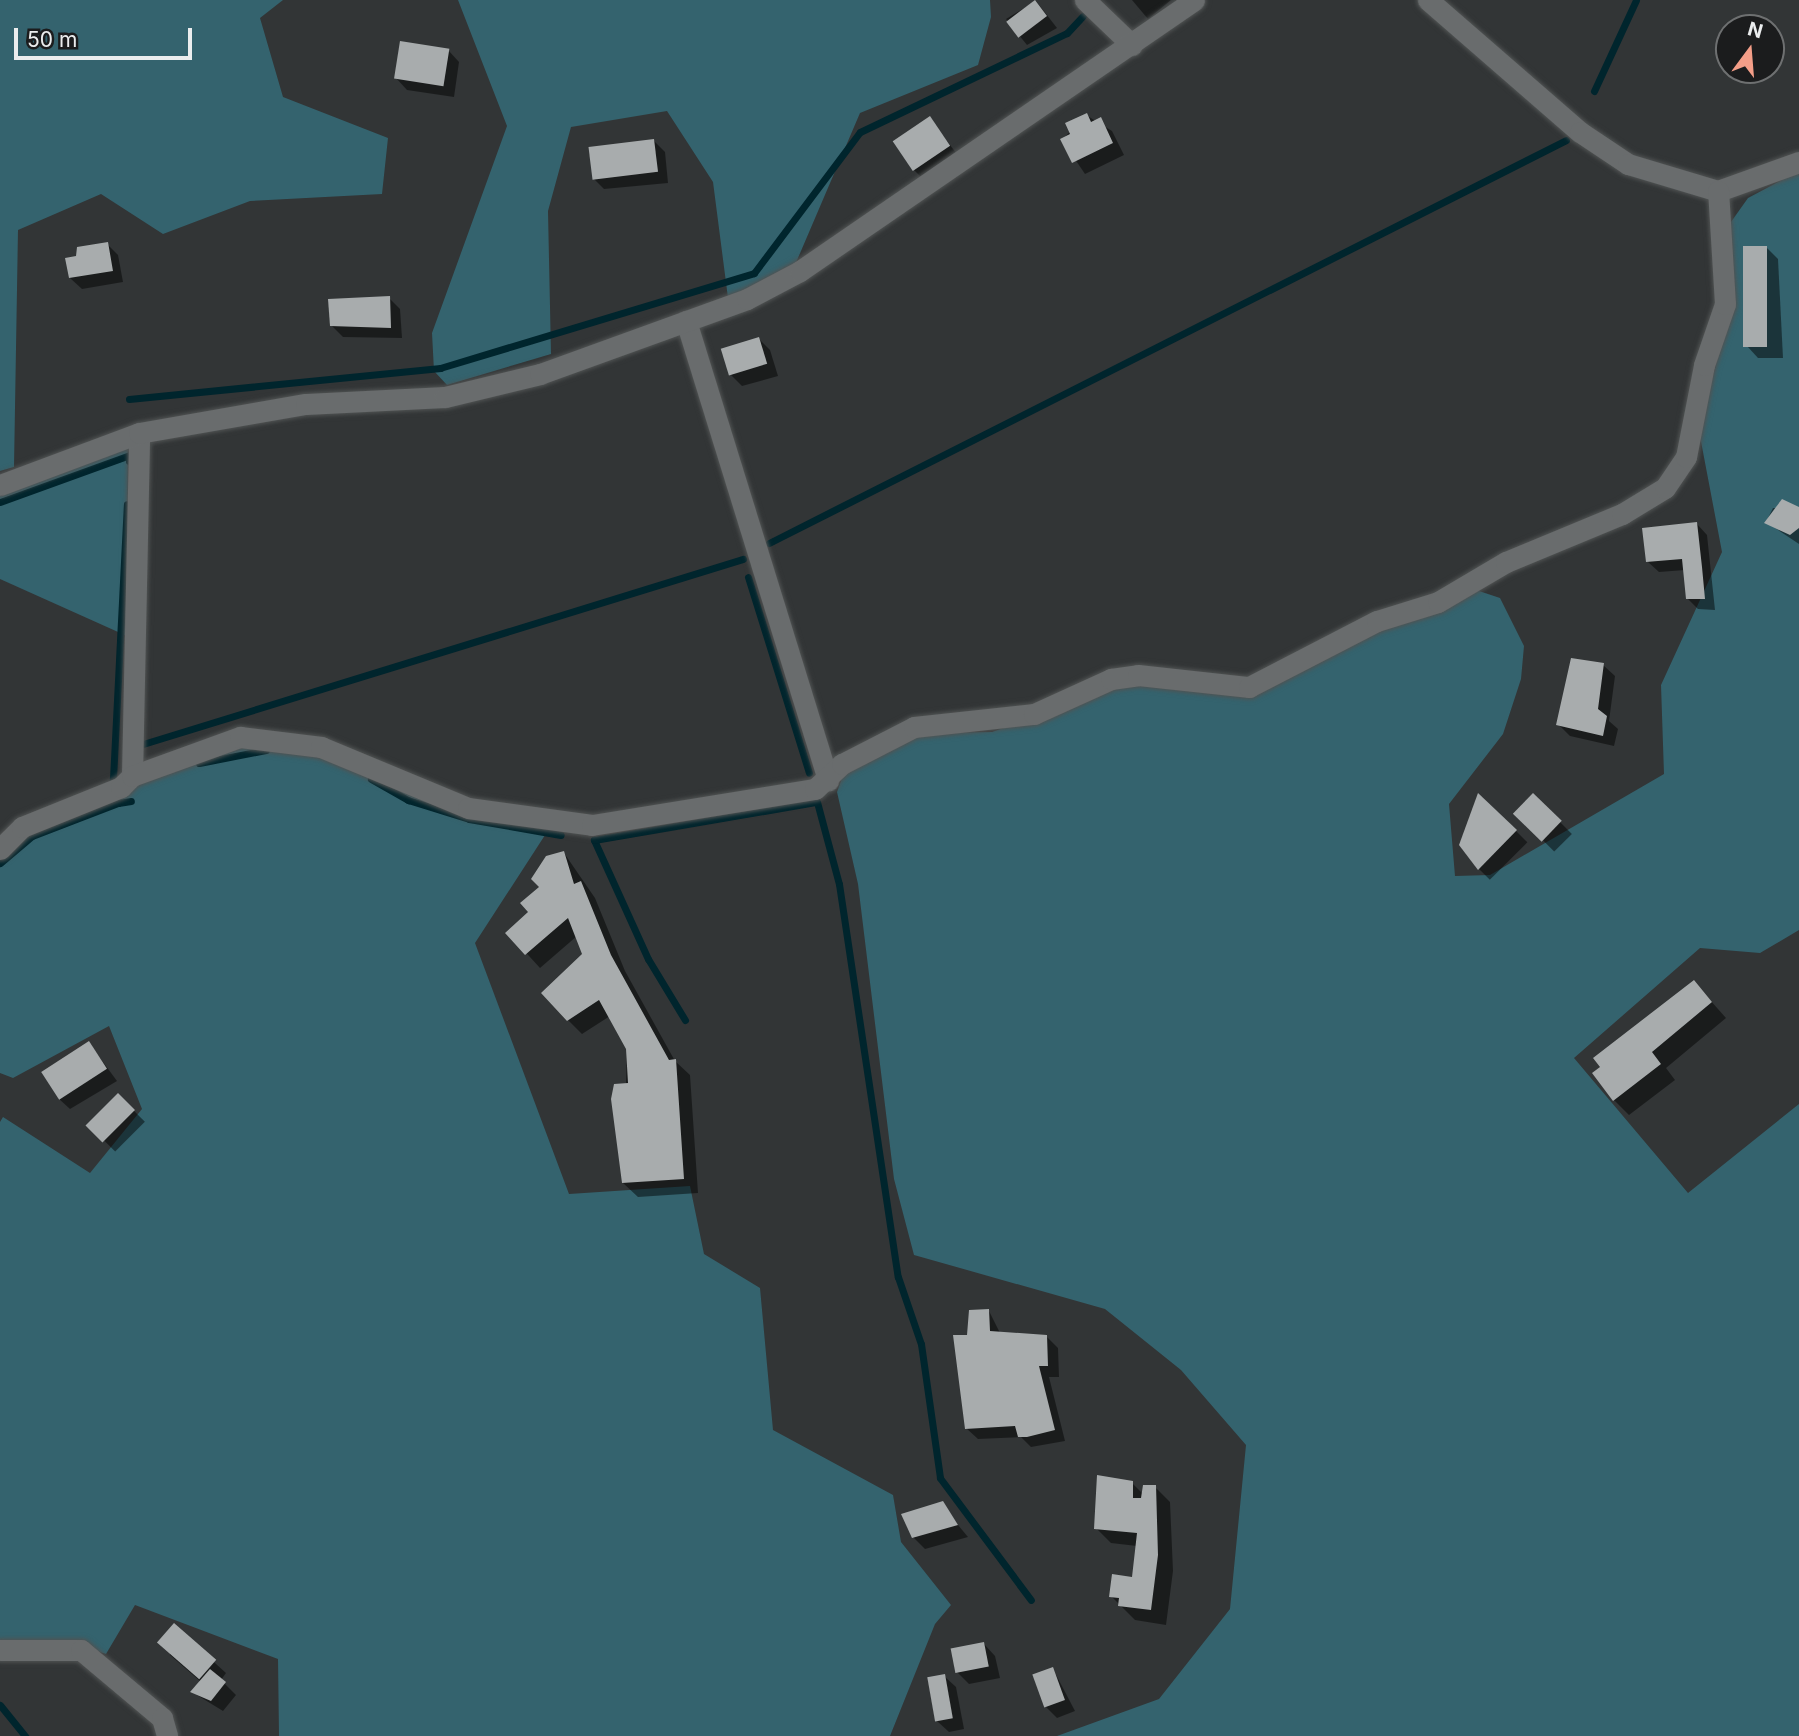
<!DOCTYPE html>
<html>
<head>
<meta charset="utf-8">
<style>
	body { margin:0 }
	#map { position:relative; width:1799px; height:1736px; overflow:hidden; background:#323536; font-family:Inter,sans-serif }
	div>[style] { position:absolute }
	[style*='--x'] { left:calc(var(--x)*1px); top:calc(var(--y)*1px); width:calc(var(--w)*1px); rotate:calc(var(--a)*1deg) }
	.green>* { inset:0; background:#34636e }
	.shadow>* { inset:0; background:#0007; transform-origin:0 0 }
	.stream>* { height:7px; margin:-3.5px; padding:0 3.5px; transform-origin:3.5px; border-radius:3.5px; background:#00252d }
	.building>* { inset:0; background:#a8acad; transform-origin:0 0 }
	.roads { filter:drop-shadow(0 0 2px #505353) drop-shadow(0 0 2px #505353) }
	.street>* { height:21px; margin:-10.5px; padding:0 10.5px; transform-origin:10.5px; border-radius:10.5px; background:#696c6d }
	.secondary>* { height:21px; margin:-10.5px; padding:0 10.5px; transform-origin:10.5px; border-radius:10.5px; background:#696c6d }
	span { translate:-50% -50%; white-space:nowrap; text-align:center; line-height:1.15; -webkit-text-stroke:7px #1b1c1d; paint-order:stroke }
	.north { position:absolute; left:1715px; top:14px; width:70px; height:70px; box-sizing:border-box; background:#1b1c1d; border:2px solid #6e7071; border-radius:50%; rotate:16deg; font-size:19px; font-weight:700; line-height:28px; text-align:center; color:#ebedee }
	.north::after { content:''; display:block; margin:auto; width:24px; height:32px; background:#f49e88; clip-path:polygon(50% 0,100% 100%,50% 72%,0 100%) }
	.scale { position:absolute; left:14px; top:28px; width:178px; height:32px; box-sizing:border-box; border:4px solid #ebedee; border-top:0; padding-left:9px; font-size:21px; line-height:24px; white-space:nowrap; color:#ebedee; -webkit-text-stroke:5px #1b1c1d; paint-order:stroke }
</style>
</head>
<body>
<div id="map">
	<div class="green">
		<i style="clip-path:polygon(0 0,283px 0,260px 18px,283px 97px,388px 138px,382px 194px,250px 201px,163px 234px,101px 194px,18px 230px,14px 467px,0 471px)"></i>
		<i style="clip-path:polygon(458px 0,990px 0,991px 17px,978px 65px,860px 113px,795px 265px,728px 298px,713px 182px,667px 111px,571px 127px,548px 211px,551px 354px,447px 385px,434px 371px,432px 333px,507px 126px)"></i>
		<i style="clip-path:polygon(1799px 171px,1799px 930px,1760px 953px,1700px 948px,1574px 1058px,1688px 1193px,1799px 1104px,1799px 1736px,1057px 1736px,1159px 1699px,1230px 1609px,1246px 1445px,1181px 1370px,1105px 1309px,914px 1255px,894px 1179px,858px 884px,837px 792px,843px 775px,920px 733px,992px 732px,1131px 684px,1249px 692px,1473px 589px,1500px 598px,1524px 646px,1521px 679px,1503px 734px,1449px 804px,1455px 876px,1490px 875px,1664px 774px,1661px 685px,1722px 552px,1699px 431px,1734px 294px,1726px 229px,1748px 198px)"></i>
		<i style="clip-path:polygon(128px 446px,127px 636px,0 579px,0 493px)"></i>
		<i style="clip-path:polygon(256px 744px,323px 755px,463px 814px,547px 832px,475px 943px,569px 1194px,690px 1186px,704px 1254px,760px 1288px,773px 1430px,893px 1495px,901px 1542px,951px 1605px,935px 1624px,890px 1736px,279px 1736px,278px 1659px,135px 1605px,106px 1654px,73px 1643px,0 1645px,0 1122px,3px 1117px,90px 1173px,142px 1109px,109px 1026px,13px 1078px,0 1073px,0 860px,23px 833px,132px 790px,152px 775px)"></i>
	</div>
	<div class="shadow">
		<i style="clip-path:polygon(1132px 0,1171px 0,1148px 19px)"></i>
		<i style="clip-path:polygon(1036px 1px,1057px 28px,1027px 45px,1006px 19px)"></i>
		<i style="clip-path:polygon(448px 50px,459px 62px,454px 97px,407px 90px,396px 78px)"></i>
		<i style="clip-path:polygon(1086px 115px,1112px 131px,1124px 155px,1085px 174px,1062px 140px)"></i>
		<i style="clip-path:polygon(930px 119px,960px 158px,925px 181px,914px 170px)"></i>
		<i style="clip-path:polygon(654px 141px,665px 152px,668px 183px,604px 189px,593px 178px)"></i>
		<i style="clip-path:polygon(107px 244px,118px 255px,123px 282px,82px 289px,70px 278px,77px 258px)"></i>
		<i style="clip-path:polygon(1766px 247px,1778px 259px,1783px 358px,1758px 358px,1747px 346px)"></i>
		<i style="clip-path:polygon(389px 298px,400px 309px,402px 338px,343px 337px,331px 325px)"></i>
		<i style="clip-path:polygon(759px 339px,770px 350px,778px 376px,742px 386px,731px 375px)"></i>
		<i style="clip-path:polygon(1773px 508px,1799px 509px,1799px 544px,1766px 522px)"></i>
		<i style="clip-path:polygon(1697px 524px,1707px 535px,1715px 610px,1698px 609px,1687px 598px,1685px 570px,1659px 572px,1648px 562px)"></i>
		<i style="clip-path:polygon(1603px 665px,1615px 676px,1609px 721px,1618px 729px,1614px 746px,1570px 736px,1558px 724px)"></i>
		<i style="left:1533px;top:795px;width:55px;height:25px;rotate:45deg"></i>
		<i style="left:1516px;top:831px;width:16px;height:53px;rotate:45deg"></i>
		<i style="clip-path:polygon(564px 853px,595px 898px,625px 971px,675px 1061px,690px 1075px,698px 1193px,638px 1197px,623px 1183px,627px 1048px,610px 1016px,582px 1034px,568px 1020px,584px 954px,577px 936px,540px 968px,508px 933px,531px 912px)"></i>
		<i style="clip-path:polygon(1694px 982px,1726px 1018px,1666px 1068px,1675px 1080px,1629px 1115px,1614px 1100px)"></i>
		<i style="clip-path:polygon(89px 1043px,117px 1081px,70px 1109px,58px 1098px)"></i>
		<i style="left:118px;top:1095px;width:38px;height:42px;rotate:45deg"></i>
		<i style="clip-path:polygon(989px 1311px,1000px 1333px,1046px 1336px,1058px 1348px,1059px 1377px,1049px 1377px,1065px 1441px,1031px 1447px,1021px 1437px,978px 1439px,966px 1428px,968px 1336px)"></i>
		<i style="clip-path:polygon(1132px 1483px,1144px 1495px,1155px 1487px,1170px 1502px,1173px 1571px,1166px 1625px,1135px 1620px,1111px 1596px,1133px 1579px,1137px 1546px,1111px 1543px,1096px 1528px)"></i>
		<i style="clip-path:polygon(943px 1507px,968px 1537px,925px 1549px,913px 1537px)"></i>
		<i style="clip-path:polygon(174px 1626px,226px 1673px,221px 1680px,236px 1695px,223px 1711px,192px 1692px,201px 1682px,170px 1655px)"></i>
		<i style="clip-path:polygon(984px 1644px,995px 1656px,1000px 1678px,969px 1684px,957px 1672px)"></i>
		<i style="clip-path:polygon(1053px 1669px,1075px 1711px,1057px 1718px,1045px 1706px)"></i>
		<i style="clip-path:polygon(944px 1676px,956px 1687px,964px 1729px,949px 1732px,937px 1721px)"></i>
	</div>
	<div class="stream">
		<i style="--x:1594;--y:91;--w:100;--a:-65.2"></i>
		<i style="--x:129;--y:399;--w:313;--a:-5.7"></i>
		<i style="--x:440;--y:368;--w:328;--a:-16.8"></i>
		<i style="--x:754;--y:273;--w:176;--a:-53.1"></i>
		<i style="--x:860;--y:132;--w:229;--a:-25.6"></i>
		<i style="--x:1067;--y:33;--w:23;--a:-47"></i>
		<i style="--x:0;--y:502;--w:138;--a:-19.9"></i>
		<i style="--x:130;--y:455;--w:6;--a:99"></i>
		<i style="--x:769;--y:543;--w:893;--a:-26.82"></i>
		<i style="--x:748;--y:577;--w:205;--a:72.7"></i>
		<i style="--x:143;--y:744;--w:628;--a:-17.14"></i>
		<i style="--x:199;--y:763;--w:68;--a:-11"></i>
		<i style="--x:371;--y:779;--w:43;--a:29.6"></i>
		<i style="--x:408;--y:800;--w:64;--a:17.3"></i>
		<i style="--x:469;--y:819;--w:93;--a:9.9"></i>
		<i style="--x:118;--y:803;--w:13;--a:-9"></i>
		<i style="--x:0;--y:863;--w:42;--a:-40.2"></i>
		<i style="--x:32;--y:836;--w:92;--a:-21"></i>
		<i style="--x:118;--y:803;--w:25;--a:-102"></i>
		<i style="--x:113;--y:779;--w:275;--a:-87.1"></i>
		<i style="--x:685;--y:1020;--w:71;--a:-121.2"></i>
		<i style="--x:648;--y:959;--w:131;--a:-114.4"></i>
		<i style="--x:594;--y:840;--w:226;--a:-9.7"></i>
		<i style="--x:817;--y:802;--w:85;--a:75"></i>
		<i style="--x:839;--y:884;--w:397;--a:81.5"></i>
		<i style="--x:898;--y:1277;--w:71;--a:71.1"></i>
		<i style="--x:921;--y:1344;--w:135;--a:81.9"></i>
		<i style="--x:940;--y:1478;--w:152;--a:53.3"></i>
		<i style="--x:0;--y:1705;--w:40;--a:51"></i>
	</div>
	<div class="building">
		<i style="left:1035px;top:0;width:20px;height:36px;rotate:53deg"></i>
		<i style="left:400px;top:41px;width:50px;height:38px;rotate:9deg"></i>
		<i style="clip-path:polygon(1087px 113px,1091px 122px,1101px 117px,1113px 143px,1072px 163px,1060px 139px,1070px 134px,1065px 123px)"></i>
		<i style="left:930px;top:116px;width:36px;height:45px;rotate:56deg"></i>
		<i style="left:654px;top:139px;width:33px;height:66px;rotate:83deg"></i>
		<i style="clip-path:polygon(108px 242px,113px 271px,69px 278px,65px 258px,76px 256px,77px 247px)"></i>
		<i style="left:1743px;top:246px;width:24px;height:101px"></i>
		<i style="clip-path:polygon(390px 296px,391px 328px,330px 326px,328px 299px)"></i>
		<i style="left:759px;top:337px;width:28px;height:40px;rotate:73deg"></i>
		<i style="clip-path:polygon(1782px 499px,1799px 507px,1799px 528px,1790px 535px,1764px 523px)"></i>
		<i style="clip-path:polygon(1697px 522px,1702px 567px,1705px 599px,1686px 599px,1682px 559px,1646px 562px,1642px 528px)"></i>
		<i style="clip-path:polygon(1571px 658px,1604px 663px,1598px 709px,1607px 716px,1603px 736px,1556px 725px)"></i>
		<i style="clip-path:polygon(1478px 793px,1517px 830px,1478px 870px,1459px 845px)"></i>
		<i style="left:1533px;top:793px;width:40px;height:29px;rotate:44deg"></i>
		<i style="clip-path:polygon(564px 851px,574px 884px,581px 881px,611px 955px,669px 1060px,676px 1059px,684px 1179px,622px 1183px,611px 1099px,614px 1084px,628px 1083px,626px 1049px,599px 1000px,567px 1021px,541px 993px,582px 954px,568px 918px,525px 955px,505px 933px,528px 912px,520px 903px,539px 887px,531px 879px,546px 856px)"></i>
		<i style="clip-path:polygon(1694px 980px,1712px 1002px,1652px 1052px,1661px 1064px,1613px 1101px,1592px 1073px,1600px 1067px,1593px 1058px)"></i>
		<i style="left:89px;top:1041px;width:33px;height:57px;rotate:57deg"></i>
		<i style="left:118px;top:1093px;width:24px;height:46px;rotate:45deg"></i>
		<i style="clip-path:polygon(989px 1309px,990px 1331px,1047px 1335px,1048px 1366px,1039px 1366px,1055px 1430px,1027px 1437px,1018px 1437px,1015px 1426px,965px 1429px,953px 1335px,967px 1335px,969px 1310px)"></i>
		<i style="clip-path:polygon(1097px 1475px,1133px 1481px,1133px 1498px,1141px 1498px,1143px 1485px,1156px 1485px,1158px 1555px,1151px 1610px,1118px 1606px,1119px 1598px,1109px 1597px,1112px 1574px,1132px 1577px,1137px 1533px,1094px 1529px)"></i>
		<i style="clip-path:polygon(943px 1501px,958px 1525px,912px 1538px,901px 1514px)"></i>
		<i style="left:174px;top:1623px;width:56px;height:26px;rotate:41deg"></i>
		<i style="left:984px;top:1642px;width:25px;height:34px;rotate:79deg"></i>
		<i style="left:1053px;top:1667px;width:35px;height:22px;rotate:70deg"></i>
		<i style="clip-path:polygon(210px 1669px,226px 1682px,211px 1701px,190px 1692px)"></i>
		<i style="left:945px;top:1674px;width:45px;height:18px;rotate:80deg"></i>
	</div>
	<div class="roads">
		<div class="street">
			<i style="--x:1085;--y:0;--w:65;--a:43.8"></i>
			<i style="--x:1428;--y:0;--w:201;--a:41"></i>
			<i style="--x:1580;--y:132;--w:58;--a:33.7"></i>
			<i style="--x:1628;--y:164;--w:94;--a:16.7"></i>
			<i style="--x:1718;--y:191;--w:86;--a:-19.7"></i>
			<i style="--x:686;--y:321;--w:481;--a:72.8"></i>
			<i style="--x:132;--y:776;--w:343;--a:-88.8"></i>
			<i style="--x:0;--y:849;--w:31;--a:-45"></i>
			<i style="--x:22;--y:827;--w:107;--a:-22"></i>
			<i style="--x:121;--y:787;--w:16;--a:-45"></i>
			<i style="--x:132;--y:776;--w:115;--a:-19.9"></i>
			<i style="--x:240;--y:737;--w:82;--a:7"></i>
			<i style="--x:321;--y:747;--w:159;--a:22.5"></i>
			<i style="--x:468;--y:808;--w:125;--a:7.8"></i>
			<i style="--x:592;--y:825;--w:226;--a:-9.2"></i>
			<i style="--x:815;--y:789;--w:37;--a:-43"></i>
			<i style="--x:842;--y:764;--w:81;--a:-27.2"></i>
			<i style="--x:914;--y:727;--w:121;--a:-6.2"></i>
			<i style="--x:1034;--y:714;--w:85;--a:-24.4"></i>
			<i style="--x:1111;--y:679;--w:27;--a:-8"></i>
			<i style="--x:1138;--y:675;--w:112;--a:6.2"></i>
			<i style="--x:1249;--y:687;--w:144;--a:-27.3"></i>
			<i style="--x:1377;--y:621;--w:64;--a:-17.3"></i>
			<i style="--x:1438;--y:602;--w:79;--a:-30.5"></i>
			<i style="--x:1506;--y:562;--w:126;--a:-22.5"></i>
			<i style="--x:1622;--y:514;--w:50;--a:-31.2"></i>
			<i style="--x:1665;--y:488;--w:37;--a:-56"></i>
			<i style="--x:1686;--y:457;--w:94;--a:-78.9"></i>
			<i style="--x:1704;--y:365;--w:65;--a:-71"></i>
			<i style="--x:1725;--y:304;--w:113;--a:-93.5"></i>
			<i style="--x:0;--y:1650;--w:81;--a:0"></i>
			<i style="--x:81;--y:1650;--w:106;--a:40"></i>
			<i style="--x:162;--y:1718;--w:19;--a:74"></i>
		</div>
		<div class="secondary">
			<i style="--x:0;--y:485;--w:148;--a:-20.5"></i>
			<i style="--x:139;--y:433;--w:169;--a:-9.9"></i>
			<i style="--x:306;--y:404;--w:139;--a:-2.9"></i>
			<i style="--x:445;--y:397;--w:98;--a:-13.6"></i>
			<i style="--x:540;--y:374;--w:220;--a:-19.9"></i>
			<i style="--x:747;--y:299;--w:60;--a:-27.8"></i>
			<i style="--x:800;--y:271;--w:478;--a:-34.5"></i>
		</div>
	</div>
	<div class="north">N</div>
	<div class="scale">50 m</div>
</div>
</body>
</html>
